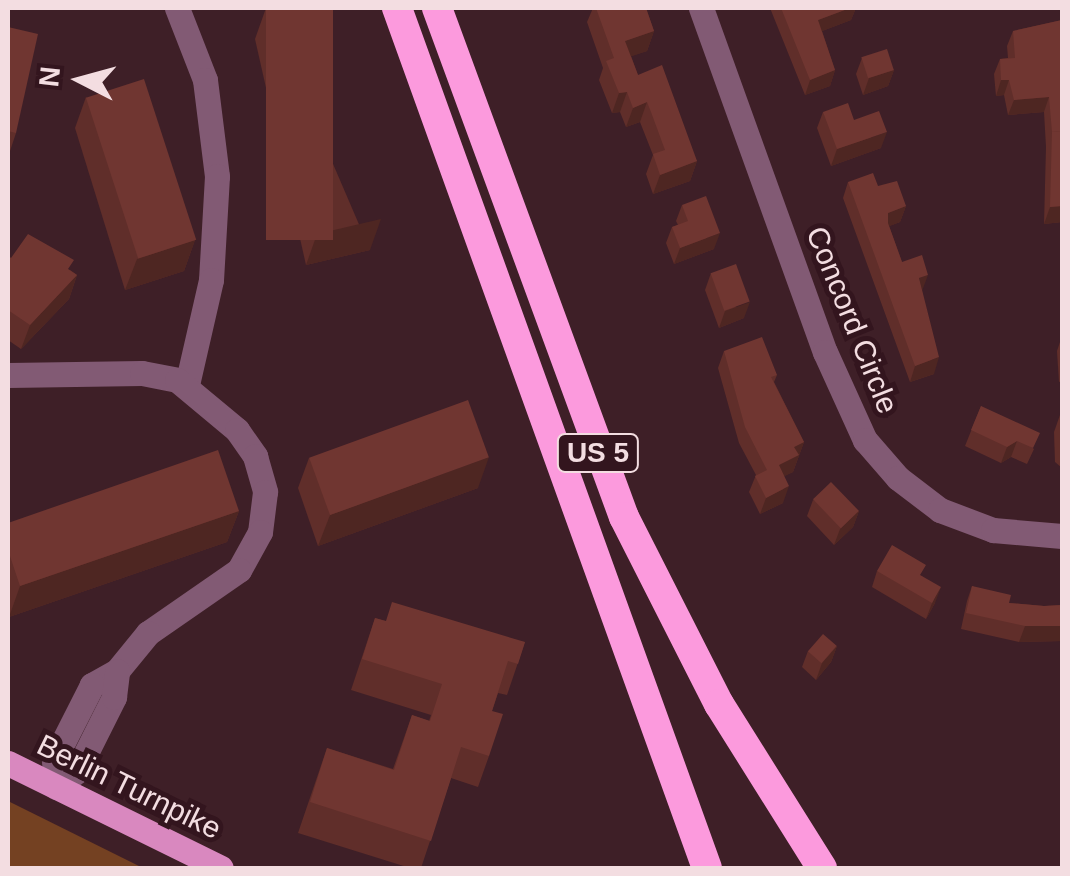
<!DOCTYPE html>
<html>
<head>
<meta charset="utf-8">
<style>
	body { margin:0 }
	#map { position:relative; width:1070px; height:876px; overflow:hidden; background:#3e1f27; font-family:Arial,sans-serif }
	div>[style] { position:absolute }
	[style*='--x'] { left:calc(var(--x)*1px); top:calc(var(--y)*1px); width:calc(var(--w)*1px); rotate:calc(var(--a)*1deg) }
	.forest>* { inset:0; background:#744122 }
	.minor>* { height:25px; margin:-12.5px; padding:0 12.5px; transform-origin:12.5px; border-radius:12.5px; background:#825a74 }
	.major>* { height:25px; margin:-12.5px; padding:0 12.5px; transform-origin:12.5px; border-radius:12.5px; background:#d988bf }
	.highway>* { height:30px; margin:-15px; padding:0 15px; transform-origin:15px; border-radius:15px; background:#fc9add }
	.wall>* { inset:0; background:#602e2a }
	.shaded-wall>* { inset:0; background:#4e2622 }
	.building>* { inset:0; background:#703631; transform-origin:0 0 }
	span { translate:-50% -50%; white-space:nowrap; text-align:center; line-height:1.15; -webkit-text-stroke:10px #33151e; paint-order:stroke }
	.shield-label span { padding:2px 8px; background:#33151e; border:2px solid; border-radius:8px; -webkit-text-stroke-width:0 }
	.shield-label { font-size:28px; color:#f3dde1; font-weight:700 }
	.street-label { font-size:30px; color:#f3dde1 }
	.frame { position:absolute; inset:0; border:10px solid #f3dde1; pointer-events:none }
	.north { position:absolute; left:30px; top:30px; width:100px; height:100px; -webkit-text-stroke:8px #33151e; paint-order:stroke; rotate:276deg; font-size:28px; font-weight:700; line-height:40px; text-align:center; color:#f3dde1 }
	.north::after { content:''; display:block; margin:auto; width:35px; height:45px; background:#f3dde1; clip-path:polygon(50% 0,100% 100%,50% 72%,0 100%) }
</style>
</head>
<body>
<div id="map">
	<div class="forest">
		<i style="clip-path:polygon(8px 801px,143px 868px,8px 868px)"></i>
	</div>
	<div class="minor">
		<i style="--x:177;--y:8;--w:77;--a:68.7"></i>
		<i style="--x:205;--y:80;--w:97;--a:82.9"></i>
		<i style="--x:217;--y:176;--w:104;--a:93.3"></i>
		<i style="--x:211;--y:280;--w:108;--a:102.9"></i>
		<i style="--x:701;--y:8;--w:366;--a:70.2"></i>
		<i style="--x:825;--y:352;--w:97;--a:65.6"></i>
		<i style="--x:865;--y:440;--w:50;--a:49"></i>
		<i style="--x:898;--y:478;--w:53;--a:37.3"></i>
		<i style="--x:940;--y:510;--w:57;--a:20.7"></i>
		<i style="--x:993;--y:530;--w:69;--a:5"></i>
		<i style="--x:8;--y:375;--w:134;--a:-0.9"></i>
		<i style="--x:142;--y:373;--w:36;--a:11"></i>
		<i style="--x:177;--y:380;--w:78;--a:39.8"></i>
		<i style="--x:237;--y:430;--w:32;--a:55"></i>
		<i style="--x:255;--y:456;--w:37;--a:74"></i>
		<i style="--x:265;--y:492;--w:40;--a:97.1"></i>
		<i style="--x:260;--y:532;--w:43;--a:118.9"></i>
		<i style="--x:239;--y:570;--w:111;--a:145.3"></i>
		<i style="--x:148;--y:633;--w:49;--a:129.2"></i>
		<i style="--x:117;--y:671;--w:29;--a:151"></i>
		<i style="--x:92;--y:685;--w:84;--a:116.9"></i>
		<i style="--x:54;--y:760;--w:27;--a:86"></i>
		<i style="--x:56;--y:787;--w:26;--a:-37"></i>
		<i style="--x:77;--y:771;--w:83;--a:-63.4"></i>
		<i style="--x:114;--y:697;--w:26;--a:-83"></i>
	</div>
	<div class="major">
		<i style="--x:8;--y:763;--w:237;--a:26.2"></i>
	</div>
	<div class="highway">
		<i style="--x:397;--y:8;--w:914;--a:70.18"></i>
		<i style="--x:437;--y:8;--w:542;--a:69.83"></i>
		<i style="--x:624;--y:517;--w:210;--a:63.1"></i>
		<i style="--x:719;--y:704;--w:194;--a:57.9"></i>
	</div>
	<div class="wall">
		<i style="clip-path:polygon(266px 8px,370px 250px,306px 265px,255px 39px)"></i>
		<i style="clip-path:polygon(593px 8px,646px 8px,654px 31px,647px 51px,631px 56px,638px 75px,697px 161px,690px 181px,653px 194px,646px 174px,653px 155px,640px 122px,626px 127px,620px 112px,612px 113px,599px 80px,603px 68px,587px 22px)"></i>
		<i style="clip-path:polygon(770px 8px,856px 8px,851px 20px,822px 31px,835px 70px,830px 86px,805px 95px)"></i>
		<i style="clip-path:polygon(1062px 20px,1062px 222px,1044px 224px,1046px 147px,1044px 112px,1008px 115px,1004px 95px,996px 96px,994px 74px,1000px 59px,1008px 58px,1007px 46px,1013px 31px)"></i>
		<i style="clip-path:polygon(8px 27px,16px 133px,8px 157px)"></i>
		<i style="clip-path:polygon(862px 58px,894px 70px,888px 86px,863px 95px,856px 74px)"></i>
		<i style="clip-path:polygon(86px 97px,195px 240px,184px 271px,125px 290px,75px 128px)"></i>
		<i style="clip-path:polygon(823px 112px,854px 120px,881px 148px,831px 166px,817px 128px)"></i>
		<i style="clip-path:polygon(848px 182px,878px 186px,906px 206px,900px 222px,889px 226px,902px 262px,922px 291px,934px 374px,910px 382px,843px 198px)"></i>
		<i style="clip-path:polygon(682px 205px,714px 249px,674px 264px,666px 243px,672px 227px,678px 225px,676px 221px)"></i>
		<i style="clip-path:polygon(8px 256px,11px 258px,70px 270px,77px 275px,69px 299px,21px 349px,8px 340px)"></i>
		<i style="clip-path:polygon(711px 273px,744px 318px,719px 328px,705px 290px)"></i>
		<i style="clip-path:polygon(1062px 336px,1062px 381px,1059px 382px,1057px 351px)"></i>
		<i style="clip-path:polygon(724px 351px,777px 375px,774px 382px,804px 442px,793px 472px,784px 476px,783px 503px,760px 514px,749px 492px,756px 475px,739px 443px,718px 368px)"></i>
		<i style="clip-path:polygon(981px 406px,1034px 449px,1027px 464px,1011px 457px,1001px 463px,965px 446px)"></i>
		<i style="clip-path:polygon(1060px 415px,1062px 415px,1062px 468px,1055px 462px,1054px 432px)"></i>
		<i style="clip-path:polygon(309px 458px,478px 488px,318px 546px,298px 488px)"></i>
		<i style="clip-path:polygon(813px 500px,859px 511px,853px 527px,834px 545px,807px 516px)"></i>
		<i style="clip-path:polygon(239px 511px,227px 542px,9px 617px,8px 523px)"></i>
		<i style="clip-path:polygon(877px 571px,922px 576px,935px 603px,926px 619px,872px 587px)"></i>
		<i style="clip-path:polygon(972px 586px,1009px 603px,1044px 606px,1062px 605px,1062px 641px,1019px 642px,961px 629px,967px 601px)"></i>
		<i style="clip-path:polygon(375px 618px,385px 621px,525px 642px,507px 695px,498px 693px,492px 711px,489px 756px,478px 787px,451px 778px,421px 868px,410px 868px,298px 833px,327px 748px,393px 769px,412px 715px,429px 721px,431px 715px,351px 690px)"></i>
		<i style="clip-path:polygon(837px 646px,831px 662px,816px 680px,802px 667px,808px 651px)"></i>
	</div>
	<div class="shaded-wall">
		<i style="clip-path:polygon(850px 8px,856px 8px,851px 20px,812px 35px,818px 20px)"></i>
		<i style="clip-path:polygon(654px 31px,647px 51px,618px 61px,625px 41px)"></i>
		<i style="clip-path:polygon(835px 70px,830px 86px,805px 95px,810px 80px)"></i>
		<i style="clip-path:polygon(894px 70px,888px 86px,863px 95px,869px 78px)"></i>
		<i style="clip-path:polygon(1001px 80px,1009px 80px,1004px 95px,996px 96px)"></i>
		<i style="clip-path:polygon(627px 92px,620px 112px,612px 113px,619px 93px)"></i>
		<i style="clip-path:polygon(1049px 97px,1044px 112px,1008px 115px,1014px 100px)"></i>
		<i style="clip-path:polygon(647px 102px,640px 122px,626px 127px,633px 108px)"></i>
		<i style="clip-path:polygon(887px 132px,881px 148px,831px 166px,837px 149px)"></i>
		<i style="clip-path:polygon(697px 161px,690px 181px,653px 194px,660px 175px)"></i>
		<i style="clip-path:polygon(906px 206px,900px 222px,882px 229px,888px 213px)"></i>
		<i style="clip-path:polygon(1062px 206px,1062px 222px,1044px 224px,1050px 207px)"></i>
		<i style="clip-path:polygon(381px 219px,370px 250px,306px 265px,317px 234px)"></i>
		<i style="clip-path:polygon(720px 233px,714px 249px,674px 264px,680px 248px)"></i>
		<i style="clip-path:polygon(195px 240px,184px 271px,125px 290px,137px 259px)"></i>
		<i style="clip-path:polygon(77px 275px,69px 299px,21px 349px,30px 325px)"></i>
		<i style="clip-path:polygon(928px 275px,922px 291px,919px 278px)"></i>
		<i style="clip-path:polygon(750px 302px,744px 318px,719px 328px,725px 311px)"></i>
		<i style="clip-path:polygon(939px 357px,934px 374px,910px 382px,915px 366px)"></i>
		<i style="clip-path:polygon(1017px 441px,1011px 457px,1001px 463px,1007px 447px)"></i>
		<i style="clip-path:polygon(804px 442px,793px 472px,773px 482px,779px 465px,794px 447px)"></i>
		<i style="clip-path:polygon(489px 457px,478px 488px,318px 546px,330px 515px)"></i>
		<i style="clip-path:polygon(789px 486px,783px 503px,760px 514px,766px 498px)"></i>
		<i style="clip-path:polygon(239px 511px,227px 542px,9px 617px,20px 586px)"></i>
		<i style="clip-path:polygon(859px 511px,853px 527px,834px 545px,840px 529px)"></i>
		<i style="clip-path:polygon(941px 587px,935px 603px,926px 619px,932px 603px)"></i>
		<i style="clip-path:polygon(1025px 626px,1062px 626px,1062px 641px,1019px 642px)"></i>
		<i style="clip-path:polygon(837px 646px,831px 662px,816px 680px,822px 663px)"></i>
	</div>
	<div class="building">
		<i style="left:266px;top:8px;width:67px;height:232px"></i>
		<i style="clip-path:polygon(596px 8px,646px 8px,654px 31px,625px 41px,638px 75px,662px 65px,697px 161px,660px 175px,653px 154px,665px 150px,651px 112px,647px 102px,633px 108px,627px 92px,619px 93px,606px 61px,614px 58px)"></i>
		<i style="clip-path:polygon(781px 8px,850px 8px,818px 20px,835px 70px,810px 80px)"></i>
		<i style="clip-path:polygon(1062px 20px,1062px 131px,1052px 132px,1049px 97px,1014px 100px,1009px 80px,1001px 80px,1000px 59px,1015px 58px,1013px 31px)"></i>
		<i style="clip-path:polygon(8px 27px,38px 34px,16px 133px,8px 131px)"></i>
		<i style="left:887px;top:49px;width:22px;height:27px;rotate:72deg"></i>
		<i style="left:144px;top:79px;width:169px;height:61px;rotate:72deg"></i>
		<i style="clip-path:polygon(848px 103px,854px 120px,879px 111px,887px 132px,837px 149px,823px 112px)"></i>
		<i style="clip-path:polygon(1062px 131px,1062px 206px,1050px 207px,1052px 132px)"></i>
		<i style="clip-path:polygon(873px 173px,878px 186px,897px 181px,906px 206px,888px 213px,888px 223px,902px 262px,922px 255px,928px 275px,919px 278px,939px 357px,915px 366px,848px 182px)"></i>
		<i style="clip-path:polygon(706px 196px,720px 233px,680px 248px,672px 227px,688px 221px,682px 205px)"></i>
		<i style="clip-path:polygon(28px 234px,74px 260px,68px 269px,77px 275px,30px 325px,8px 310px,8px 256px,11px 258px)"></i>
		<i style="left:736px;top:264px;width:40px;height:27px;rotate:70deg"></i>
		<i style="clip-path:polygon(762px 337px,777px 375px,771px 377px,804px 442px,794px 447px,799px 455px,779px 465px,789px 486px,766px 498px,755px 476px,767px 470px,745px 427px,724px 351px)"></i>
		<i style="left:468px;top:400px;width:61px;height:169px;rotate:70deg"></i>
		<i style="clip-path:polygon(981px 406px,1040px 433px,1033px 448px,1017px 441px,1007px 447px,971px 430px)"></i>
		<i style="clip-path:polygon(1060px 415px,1062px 415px,1062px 447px,1061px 446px)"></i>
		<i style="clip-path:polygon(218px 450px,239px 511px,20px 586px,8px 550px,8px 523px)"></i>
		<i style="left:831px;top:482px;width:40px;height:25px;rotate:46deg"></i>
		<i style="clip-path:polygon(892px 545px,926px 565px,920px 575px,941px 587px,932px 603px,877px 571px)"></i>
		<i style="clip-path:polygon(972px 586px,1011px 595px,1009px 603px,1044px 606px,1062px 605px,1062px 626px,1025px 626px,966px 613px)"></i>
		<i style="clip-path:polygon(392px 602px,525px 642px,518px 664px,508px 661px,492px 711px,503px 714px,489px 756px,461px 747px,431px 841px,310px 802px,327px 748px,394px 770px,412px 715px,430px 721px,442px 684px,362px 659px,375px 618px,386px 621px)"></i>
		<i style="left:823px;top:634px;width:18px;height:23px;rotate:41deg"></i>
	</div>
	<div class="shield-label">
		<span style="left:598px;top:453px">US 5</span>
	</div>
	<div class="street-label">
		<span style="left:852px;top:320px;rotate:68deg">Concord Circle</span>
		<span style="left:129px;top:787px;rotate:26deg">Berlin Turnpike</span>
	</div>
	<div class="frame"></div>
	<div class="north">N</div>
</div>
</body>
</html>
